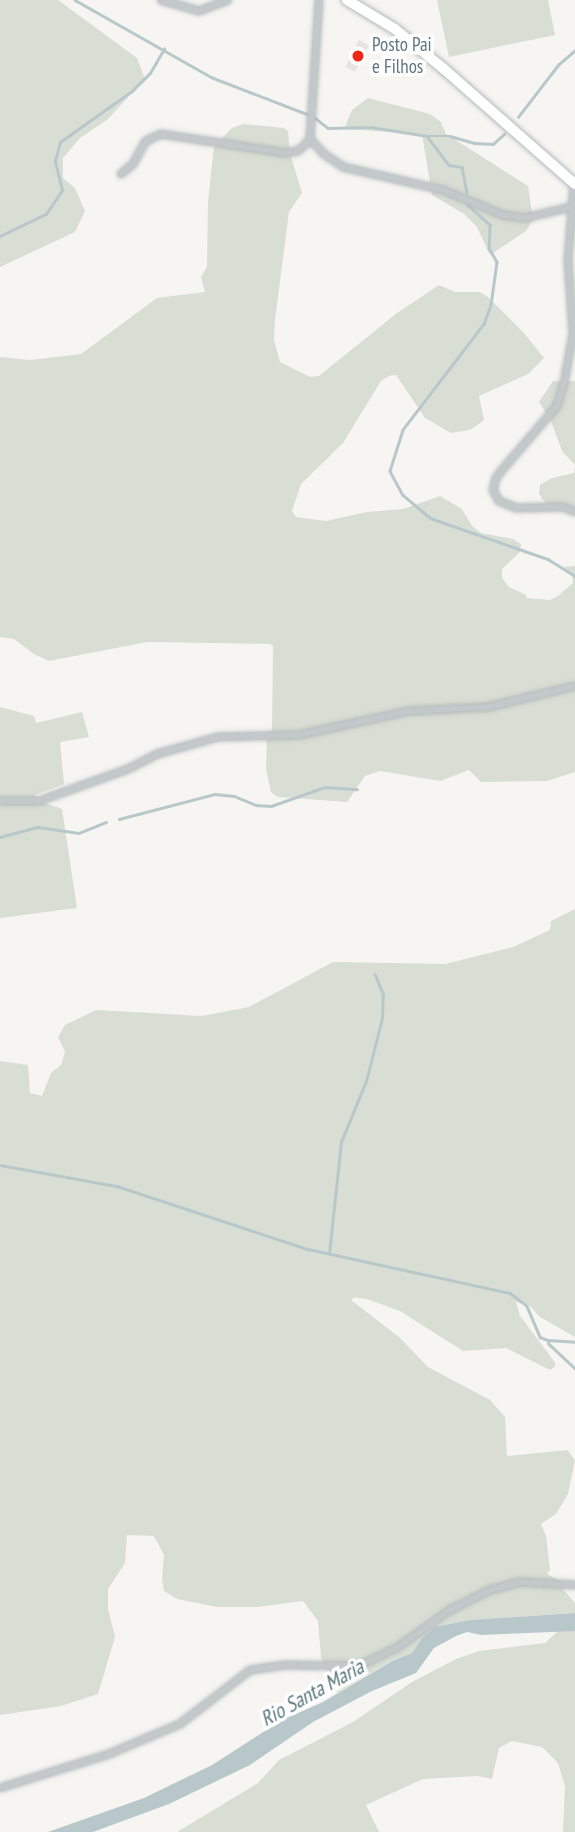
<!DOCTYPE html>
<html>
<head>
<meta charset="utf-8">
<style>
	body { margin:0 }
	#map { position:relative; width:575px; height:1832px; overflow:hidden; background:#f6f5f2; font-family:"PT Sans Narrow",sans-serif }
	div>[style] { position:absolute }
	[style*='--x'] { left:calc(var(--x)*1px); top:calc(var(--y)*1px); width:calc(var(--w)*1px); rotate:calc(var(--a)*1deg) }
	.built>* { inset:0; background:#e4e5e3; transform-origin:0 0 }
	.green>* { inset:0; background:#d8ded3 }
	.water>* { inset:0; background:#b8c8ca }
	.stream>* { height:2.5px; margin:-1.25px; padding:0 1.25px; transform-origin:1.25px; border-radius:1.25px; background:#b8c8ca }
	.roads { filter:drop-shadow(0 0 2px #b3babc) drop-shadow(0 0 2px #b3babc) }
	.minor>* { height:6px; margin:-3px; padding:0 3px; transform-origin:3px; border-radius:3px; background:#c3c8ca }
	.primary>* { height:10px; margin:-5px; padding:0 5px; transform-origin:5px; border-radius:5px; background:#fff }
	.dots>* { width:19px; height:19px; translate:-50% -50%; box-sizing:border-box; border:4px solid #fff; border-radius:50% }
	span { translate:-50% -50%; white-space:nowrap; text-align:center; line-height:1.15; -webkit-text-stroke:7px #fff; paint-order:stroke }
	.poi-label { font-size:19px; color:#5e767f }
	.left { translate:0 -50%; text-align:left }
	.water-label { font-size:21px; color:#59777c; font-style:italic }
</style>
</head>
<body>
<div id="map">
	<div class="built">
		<i style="left:359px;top:40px;width:11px;height:30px;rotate:27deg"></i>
	</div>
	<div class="green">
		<i style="clip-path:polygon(0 0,58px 0,137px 58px,145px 79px,107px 120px,80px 138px,63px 158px,63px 178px,75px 188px,85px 211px,75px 232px,0 267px)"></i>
		<i style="clip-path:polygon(437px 0,548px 0,555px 35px,449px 57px)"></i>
		<i style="clip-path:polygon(368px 98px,430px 114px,441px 122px,446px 134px,528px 186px,533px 220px,526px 231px,490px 255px,477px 227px,464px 214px,432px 195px,422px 134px,344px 129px,352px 110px)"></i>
		<i style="clip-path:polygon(243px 124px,284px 128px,288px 131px,290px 153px,302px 193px,289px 212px,275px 320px,274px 340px,280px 362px,310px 377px,319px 376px,397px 313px,439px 285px,455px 292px,480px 292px,488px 297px,524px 333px,544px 358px,528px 374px,479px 396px,484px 420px,470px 430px,451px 433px,425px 418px,396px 375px,389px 376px,381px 381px,343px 443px,301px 484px,292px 511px,296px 517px,326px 521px,367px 512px,403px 509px,440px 496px,462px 509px,472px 526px,481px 533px,513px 539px,521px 544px,520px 552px,502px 569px,502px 578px,509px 587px,526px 595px,527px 598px,550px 600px,558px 596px,573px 583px,572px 576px,564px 567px,575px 566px,575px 772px,547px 781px,481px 782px,469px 770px,440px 781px,380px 771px,365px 776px,347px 802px,278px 797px,271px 792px,266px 769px,267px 732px,272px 731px,273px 646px,270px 644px,147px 642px,49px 661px,34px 654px,14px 639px,0 637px,0 357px,30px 360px,81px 354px,157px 298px,205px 292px,201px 277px,207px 267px,208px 202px,214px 146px,232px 128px)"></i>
		<i style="clip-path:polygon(553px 381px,575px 381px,575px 514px,546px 504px,539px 494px,540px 485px,552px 478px,574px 473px,575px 465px,562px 451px,551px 421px,539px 402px)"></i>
		<i style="clip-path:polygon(0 707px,34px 716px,36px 723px,82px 712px,89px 737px,60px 742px,64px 784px,35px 795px,37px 800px,62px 809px,77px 908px,0 918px)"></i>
		<i style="clip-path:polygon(575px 909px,575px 1337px,540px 1317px,529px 1305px,516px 1302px,520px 1316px,554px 1361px,556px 1366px,550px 1370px,506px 1348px,463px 1351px,400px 1311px,370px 1300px,355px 1297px,351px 1300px,399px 1337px,428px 1367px,490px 1400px,505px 1417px,507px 1456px,567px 1450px,575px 1460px,568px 1494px,556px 1514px,541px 1524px,546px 1536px,550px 1570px,547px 1574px,567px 1585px,563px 1589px,575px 1603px,575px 1613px,469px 1620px,435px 1627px,422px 1638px,412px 1653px,391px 1661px,337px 1693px,321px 1657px,318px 1621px,303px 1601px,257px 1607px,217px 1607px,177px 1599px,164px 1591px,162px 1579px,164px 1555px,154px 1536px,127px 1535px,125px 1563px,108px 1589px,108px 1609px,115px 1637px,98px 1694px,61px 1706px,0 1715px,0 1061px,28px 1065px,30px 1093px,42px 1096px,51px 1073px,61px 1065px,65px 1052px,58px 1037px,65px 1025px,96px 1010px,202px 1016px,249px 1007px,333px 962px,445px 964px,513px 947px,550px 930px,551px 921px)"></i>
		<i style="clip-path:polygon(559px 1630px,575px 1631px,575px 1832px,563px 1832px,565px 1786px,558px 1763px,542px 1747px,512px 1741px,499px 1748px,492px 1779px,477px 1776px,423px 1779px,366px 1805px,379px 1832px,177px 1832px,258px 1783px,279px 1760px,353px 1722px,412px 1682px,456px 1659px,479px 1651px,545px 1643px)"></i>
	</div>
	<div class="water">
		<i style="clip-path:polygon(575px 1613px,575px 1631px,481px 1635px,467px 1632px,456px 1636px,434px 1648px,416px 1673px,372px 1691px,313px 1722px,250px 1765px,169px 1804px,93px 1832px,48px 1832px,144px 1798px,212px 1765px,282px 1720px,323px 1702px,392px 1661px,412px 1653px,422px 1638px,435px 1627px,469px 1620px)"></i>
	</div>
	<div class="stream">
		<i style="--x:75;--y:0;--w:156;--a:29.5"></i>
		<i style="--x:211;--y:77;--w:103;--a:21.1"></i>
		<i style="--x:314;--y:117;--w:18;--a:38"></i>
		<i style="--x:328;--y:128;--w:43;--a:-1.3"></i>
		<i style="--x:371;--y:127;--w:57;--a:9.1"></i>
		<i style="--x:427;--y:136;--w:23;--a:0"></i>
		<i style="--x:450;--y:136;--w:26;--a:16"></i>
		<i style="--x:475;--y:143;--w:18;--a:3"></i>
		<i style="--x:493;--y:144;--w:15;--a:-42"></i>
		<i style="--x:518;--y:117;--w:66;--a:-52.4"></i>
		<i style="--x:558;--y:65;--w:23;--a:-41"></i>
		<i style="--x:427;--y:136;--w:36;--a:53"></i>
		<i style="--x:449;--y:165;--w:13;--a:9"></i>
		<i style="--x:462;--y:167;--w:26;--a:79"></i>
		<i style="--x:468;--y:205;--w:30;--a:42"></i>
		<i style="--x:490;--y:225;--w:23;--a:92"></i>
		<i style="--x:489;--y:248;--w:16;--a:60"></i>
		<i style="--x:497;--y:262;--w:43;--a:97.9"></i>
		<i style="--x:491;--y:305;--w:20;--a:110"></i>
		<i style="--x:484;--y:324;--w:133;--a:127.4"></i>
		<i style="--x:403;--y:430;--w:43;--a:107.6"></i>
		<i style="--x:390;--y:471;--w:27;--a:62"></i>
		<i style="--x:403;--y:495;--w:35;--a:40"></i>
		<i style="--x:430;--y:518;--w:125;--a:19.2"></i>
		<i style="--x:548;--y:559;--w:32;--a:32"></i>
		<i style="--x:0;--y:236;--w:51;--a:-25.6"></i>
		<i style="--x:46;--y:214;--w:29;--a:-56"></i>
		<i style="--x:62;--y:190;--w:30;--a:-104"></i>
		<i style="--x:55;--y:161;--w:20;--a:-75"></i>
		<i style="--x:60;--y:142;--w:88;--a:-35.3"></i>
		<i style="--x:132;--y:91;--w:25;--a:-45"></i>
		<i style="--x:150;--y:73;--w:28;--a:-60"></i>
		<i style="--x:119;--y:819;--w:99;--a:-14.6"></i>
		<i style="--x:215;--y:794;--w:19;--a:6"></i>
		<i style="--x:234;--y:796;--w:24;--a:22"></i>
		<i style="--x:256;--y:805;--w:15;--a:4"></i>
		<i style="--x:271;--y:806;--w:57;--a:-19.4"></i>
		<i style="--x:325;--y:787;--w:32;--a:4"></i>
		<i style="--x:0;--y:837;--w:39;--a:-15"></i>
		<i style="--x:38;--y:827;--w:41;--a:8.3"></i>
		<i style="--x:79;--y:833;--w:29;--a:-22"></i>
		<i style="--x:0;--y:1165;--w:119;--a:10.2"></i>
		<i style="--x:117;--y:1186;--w:201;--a:18.3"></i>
		<i style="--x:308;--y:1249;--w:207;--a:12.3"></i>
		<i style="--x:510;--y:1293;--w:21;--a:37"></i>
		<i style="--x:527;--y:1306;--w:34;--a:67"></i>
		<i style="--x:540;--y:1337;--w:9;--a:21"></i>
		<i style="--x:548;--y:1340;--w:4;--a:76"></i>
		<i style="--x:549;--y:1344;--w:35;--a:43"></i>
		<i style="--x:329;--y:1254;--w:113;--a:-83.9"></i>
		<i style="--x:341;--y:1142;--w:66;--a:-67.7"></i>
		<i style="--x:366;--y:1081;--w:65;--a:-75.7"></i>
		<i style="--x:382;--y:1018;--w:23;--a:-88"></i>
		<i style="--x:383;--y:995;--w:22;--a:-112"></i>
		<i style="--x:548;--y:1340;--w:27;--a:4"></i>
	</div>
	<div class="roads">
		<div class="minor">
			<i style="--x:161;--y:0;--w:40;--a:16"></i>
			<i style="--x:199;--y:11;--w:31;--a:-21"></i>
			<i style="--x:310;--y:139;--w:21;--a:47"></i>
			<i style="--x:324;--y:154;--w:23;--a:34"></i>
			<i style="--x:343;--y:167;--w:103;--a:13"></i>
			<i style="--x:443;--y:190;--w:65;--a:22.6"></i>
			<i style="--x:503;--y:215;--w:22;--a:8"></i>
			<i style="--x:525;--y:218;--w:47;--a:-13.4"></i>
			<i style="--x:121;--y:174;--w:16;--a:-40"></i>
			<i style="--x:133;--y:164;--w:26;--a:-61"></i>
			<i style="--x:146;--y:141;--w:17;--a:-25"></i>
			<i style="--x:161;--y:134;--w:125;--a:8.7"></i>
			<i style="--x:285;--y:153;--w:13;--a:-9"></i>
			<i style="--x:298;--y:151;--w:9;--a:-41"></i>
			<i style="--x:305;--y:145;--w:8;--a:-50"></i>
			<i style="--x:310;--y:139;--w:139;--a:-86.3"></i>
			<i style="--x:574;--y:184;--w:76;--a:94.5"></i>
			<i style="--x:568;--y:260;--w:74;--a:86.1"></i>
			<i style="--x:573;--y:334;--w:50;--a:100.4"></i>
			<i style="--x:564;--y:383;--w:24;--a:107"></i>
			<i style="--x:557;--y:406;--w:84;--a:130.7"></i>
			<i style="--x:502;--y:470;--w:10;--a:127"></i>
			<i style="--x:496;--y:478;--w:12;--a:104"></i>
			<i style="--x:493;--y:490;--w:13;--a:61"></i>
			<i style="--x:499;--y:501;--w:18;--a:22"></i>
			<i style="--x:516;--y:508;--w:47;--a:-1.2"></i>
			<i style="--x:563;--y:507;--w:13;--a:23"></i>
			<i style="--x:0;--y:801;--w:39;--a:0"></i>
			<i style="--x:39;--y:801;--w:95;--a:-19.8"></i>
			<i style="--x:128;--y:769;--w:33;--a:-27"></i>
			<i style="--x:157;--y:754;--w:63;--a:-15.6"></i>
			<i style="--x:218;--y:737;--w:81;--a:-1.4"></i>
			<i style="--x:299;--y:735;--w:113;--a:-12.3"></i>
			<i style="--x:409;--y:711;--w:79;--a:-2.9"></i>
			<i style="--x:488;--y:707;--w:89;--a:-13.6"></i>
			<i style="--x:0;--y:1788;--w:114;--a:-17.3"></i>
			<i style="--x:109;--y:1754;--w:77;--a:-22.9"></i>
			<i style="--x:180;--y:1724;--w:88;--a:-37.6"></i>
			<i style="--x:250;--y:1670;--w:34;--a:-8"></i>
			<i style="--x:284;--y:1665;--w:75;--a:0.8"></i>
			<i style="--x:359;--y:1666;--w:43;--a:-26"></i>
			<i style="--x:398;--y:1647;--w:64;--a:-35.4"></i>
			<i style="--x:450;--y:1610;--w:45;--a:-26.6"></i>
			<i style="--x:490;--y:1590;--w:30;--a:-15"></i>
			<i style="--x:519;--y:1582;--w:56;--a:3.1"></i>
		</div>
		<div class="primary">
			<i style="--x:347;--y:0;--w:56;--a:31.1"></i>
			<i style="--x:395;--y:29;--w:63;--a:39.2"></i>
			<i style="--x:444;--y:69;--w:174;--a:41.3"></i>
		</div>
	</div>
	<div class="dots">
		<i style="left:358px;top:56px;background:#f02818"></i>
	</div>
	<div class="poi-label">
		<span class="left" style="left:372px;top:56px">Posto Pai<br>e Filhos</span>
	</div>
	<div class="water-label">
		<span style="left:312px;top:1693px;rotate:-29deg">Rio Santa Maria</span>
	</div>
</div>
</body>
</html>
